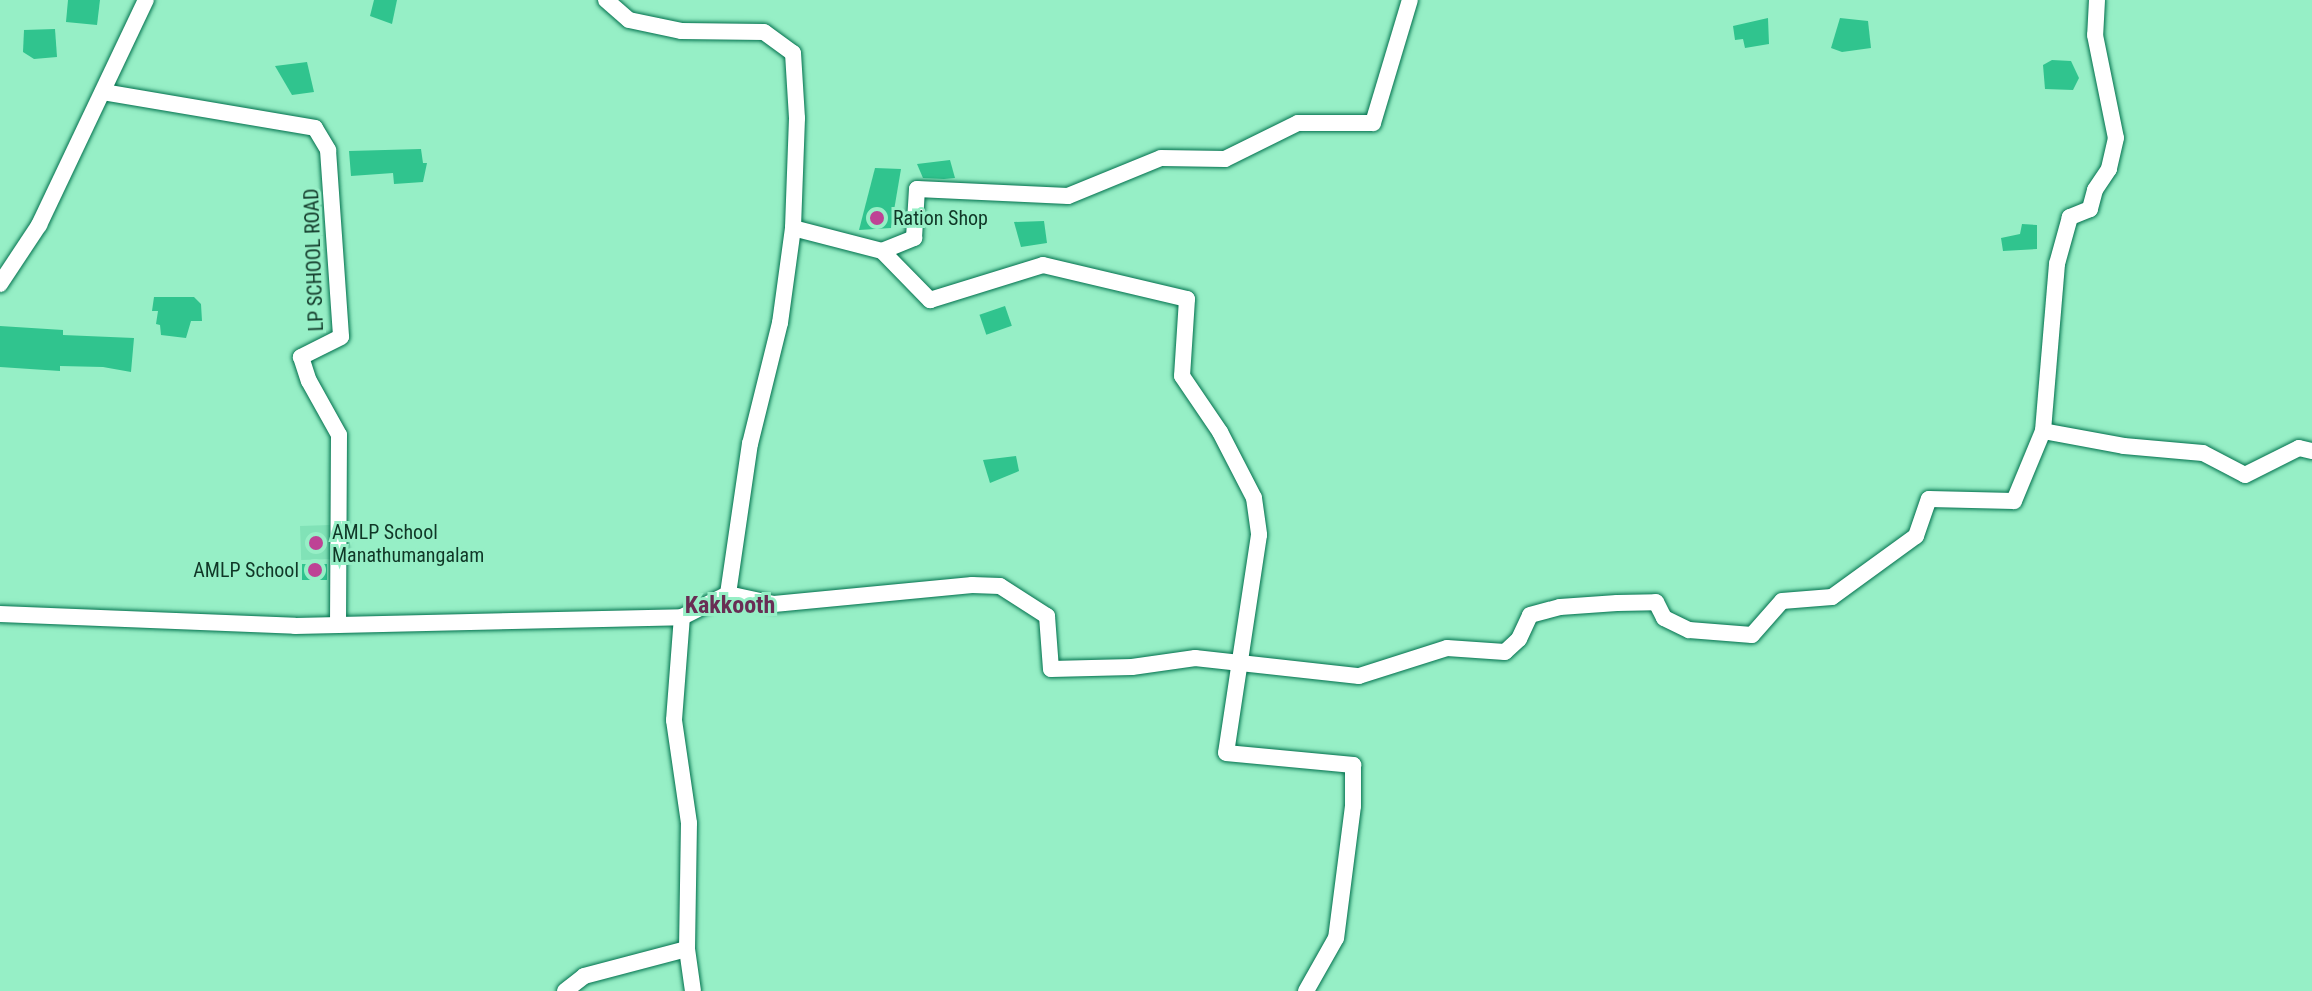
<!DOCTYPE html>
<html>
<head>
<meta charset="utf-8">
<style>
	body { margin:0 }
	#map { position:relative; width:2312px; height:991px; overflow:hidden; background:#96efc6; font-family:"Roboto Condensed",sans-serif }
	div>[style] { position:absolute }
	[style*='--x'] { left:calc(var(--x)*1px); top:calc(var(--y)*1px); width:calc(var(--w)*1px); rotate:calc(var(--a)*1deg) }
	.built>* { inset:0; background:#81e2b7; transform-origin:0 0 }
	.building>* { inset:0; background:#30c48e; transform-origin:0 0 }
	.roads { filter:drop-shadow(0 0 2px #00704d) drop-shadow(0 0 2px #00704d) }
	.minor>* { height:16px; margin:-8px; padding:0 8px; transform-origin:8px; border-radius:8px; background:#fff }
	.dots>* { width:22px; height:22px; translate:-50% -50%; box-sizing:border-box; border:4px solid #96efc6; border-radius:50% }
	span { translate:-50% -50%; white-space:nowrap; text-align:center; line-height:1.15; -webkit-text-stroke:6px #96efc6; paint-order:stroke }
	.poi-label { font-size:20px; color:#103727 }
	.left { translate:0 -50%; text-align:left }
	.right { translate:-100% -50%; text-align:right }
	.street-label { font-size:20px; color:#103727 }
	.quarter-label { font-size:24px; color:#692d54; font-weight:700 }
</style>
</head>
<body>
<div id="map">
	<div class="built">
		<i style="left:330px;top:525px;width:34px;height:30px;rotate:88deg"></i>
	</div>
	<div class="building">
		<i style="clip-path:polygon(68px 0,100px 0,97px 25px,66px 22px)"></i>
		<i style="clip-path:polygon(374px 0,397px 0,392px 24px,370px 16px)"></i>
		<i style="clip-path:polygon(1768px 18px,1769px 44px,1745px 48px,1743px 39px,1735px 40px,1733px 26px)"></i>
		<i style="clip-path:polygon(1840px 18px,1868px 21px,1871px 48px,1842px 52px,1831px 48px)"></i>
		<i style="clip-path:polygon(55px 29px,57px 57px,34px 59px,23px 52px,24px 30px)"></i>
		<i style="clip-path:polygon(2052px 60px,2071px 61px,2079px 78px,2073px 90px,2045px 89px,2043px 65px)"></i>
		<i style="clip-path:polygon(307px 62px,314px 92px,292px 95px,275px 66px)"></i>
		<i style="clip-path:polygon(421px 149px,423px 163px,427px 163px,423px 182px,394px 184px,393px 173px,351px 176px,349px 151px)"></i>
		<i style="clip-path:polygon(950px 160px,955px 178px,944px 179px,923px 178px,917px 164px)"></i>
		<i style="clip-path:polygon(875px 168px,901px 169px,891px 228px,859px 230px)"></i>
		<i style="clip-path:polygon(1044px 221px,1047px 243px,1021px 247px,1014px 222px)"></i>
		<i style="clip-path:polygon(2022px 224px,2037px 225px,2037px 249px,2003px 251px,2001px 238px,2020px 234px)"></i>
		<i style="clip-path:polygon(154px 297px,194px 297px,201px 304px,202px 321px,191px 321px,186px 338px,161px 335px,160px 325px,156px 324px,158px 311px,152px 311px)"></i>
		<i style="left:1005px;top:306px;width:21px;height:27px;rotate:71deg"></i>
		<i style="clip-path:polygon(0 326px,63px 330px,63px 335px,134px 338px,131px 372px,103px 367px,60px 366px,60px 371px,0 367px)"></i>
		<i style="clip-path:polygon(1016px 456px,1019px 471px,990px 483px,983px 460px)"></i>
		<i style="left:302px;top:564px;width:25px;height:16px"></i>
	</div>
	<div class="roads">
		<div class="minor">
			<i style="--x:606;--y:0;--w:30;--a:41"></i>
			<i style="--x:629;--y:20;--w:53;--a:11.9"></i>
			<i style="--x:681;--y:31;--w:83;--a:0.7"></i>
			<i style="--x:764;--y:32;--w:36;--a:36"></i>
			<i style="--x:793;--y:53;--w:65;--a:86.5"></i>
			<i style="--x:797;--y:118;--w:110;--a:92.1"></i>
			<i style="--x:2097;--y:0;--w:35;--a:93"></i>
			<i style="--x:2095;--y:35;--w:105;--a:78.5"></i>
			<i style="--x:2116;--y:138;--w:32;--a:103"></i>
			<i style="--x:2109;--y:169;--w:25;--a:124"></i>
			<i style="--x:2095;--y:190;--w:20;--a:105"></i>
			<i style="--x:2090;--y:209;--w:22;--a:158"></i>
			<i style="--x:2070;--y:217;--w:49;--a:105.5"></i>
			<i style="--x:2057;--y:264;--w:168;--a:94.8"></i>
			<i style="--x:2043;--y:431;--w:82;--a:10.5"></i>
			<i style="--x:2124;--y:446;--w:79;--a:5.1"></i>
			<i style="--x:2203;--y:453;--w:47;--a:27.6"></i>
			<i style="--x:2245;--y:475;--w:60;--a:-26.6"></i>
			<i style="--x:2299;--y:448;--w:13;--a:13"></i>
			<i style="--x:103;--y:92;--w:215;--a:9.6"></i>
			<i style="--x:315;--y:128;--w:26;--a:59"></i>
			<i style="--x:328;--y:150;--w:187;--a:86"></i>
			<i style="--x:341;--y:337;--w:45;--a:153.4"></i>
			<i style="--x:301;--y:357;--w:25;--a:72"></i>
			<i style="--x:309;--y:381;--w:62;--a:60.9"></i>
			<i style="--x:339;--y:435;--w:190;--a:90.3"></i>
			<i style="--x:882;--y:251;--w:69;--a:45.6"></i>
			<i style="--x:930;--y:300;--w:118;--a:-17.2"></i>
			<i style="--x:1043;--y:265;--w:148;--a:13.3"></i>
			<i style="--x:1187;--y:299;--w:77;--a:93.7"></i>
			<i style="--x:1182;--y:376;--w:68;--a:55.8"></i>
			<i style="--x:1220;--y:432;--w:74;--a:62.7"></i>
			<i style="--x:1254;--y:498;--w:37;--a:82"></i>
			<i style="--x:1259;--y:535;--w:220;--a:98.6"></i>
			<i style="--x:1226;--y:753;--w:128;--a:5.4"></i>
			<i style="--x:1353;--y:765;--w:41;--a:90"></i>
			<i style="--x:1353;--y:806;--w:133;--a:97.3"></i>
			<i style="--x:1336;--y:938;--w:61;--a:119.5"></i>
			<i style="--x:0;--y:284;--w:71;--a:-56.5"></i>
			<i style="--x:39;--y:225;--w:249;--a:-64.6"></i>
			<i style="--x:728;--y:594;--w:47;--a:12.3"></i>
			<i style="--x:774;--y:604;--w:199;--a:-5.5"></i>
			<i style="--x:972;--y:585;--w:28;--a:2"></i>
			<i style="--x:1000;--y:586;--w:56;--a:32.6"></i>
			<i style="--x:1047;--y:616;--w:53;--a:85.7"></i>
			<i style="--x:1051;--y:669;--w:81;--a:-1.4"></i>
			<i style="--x:1132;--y:667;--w:64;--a:-8.1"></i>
			<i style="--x:1195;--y:658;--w:165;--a:6.3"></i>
			<i style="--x:1359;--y:676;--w:92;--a:-17.7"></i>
			<i style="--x:1447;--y:648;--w:58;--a:3.9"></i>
			<i style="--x:1505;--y:652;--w:19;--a:-43"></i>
			<i style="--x:1519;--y:639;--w:26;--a:-65"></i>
			<i style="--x:1530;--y:615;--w:31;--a:-15"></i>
			<i style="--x:1560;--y:607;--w:57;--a:-4"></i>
			<i style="--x:1617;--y:603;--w:39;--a:-1"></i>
			<i style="--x:1656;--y:602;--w:18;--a:63"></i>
			<i style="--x:1664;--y:618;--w:28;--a:26"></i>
			<i style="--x:1689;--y:630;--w:63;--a:4.5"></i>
			<i style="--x:1752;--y:635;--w:45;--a:-48.6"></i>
			<i style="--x:1782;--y:601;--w:50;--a:-4.6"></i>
			<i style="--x:1832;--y:597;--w:104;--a:-36"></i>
			<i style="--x:1916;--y:536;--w:39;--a:-71"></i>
			<i style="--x:1929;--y:499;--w:85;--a:1.3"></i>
			<i style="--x:2014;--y:501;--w:76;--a:-67.5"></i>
			<i style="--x:0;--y:614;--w:295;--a:2.3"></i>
			<i style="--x:295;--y:626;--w:387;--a:-1.3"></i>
			<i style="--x:687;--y:949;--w:42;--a:81.9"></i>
			<i style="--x:565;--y:991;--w:24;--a:-38"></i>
			<i style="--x:584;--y:976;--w:106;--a:-14.7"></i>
			<i style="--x:687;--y:949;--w:126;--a:-89.1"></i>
			<i style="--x:689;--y:823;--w:104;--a:-98.3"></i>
			<i style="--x:674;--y:720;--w:103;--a:-85.6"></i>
			<i style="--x:682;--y:617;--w:51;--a:-26.6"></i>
			<i style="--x:728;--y:594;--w:152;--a:-81.7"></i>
			<i style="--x:750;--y:444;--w:125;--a:-76.1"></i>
			<i style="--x:780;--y:323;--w:96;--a:-82.2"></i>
			<i style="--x:793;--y:228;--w:92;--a:14.5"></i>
			<i style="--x:882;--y:251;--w:35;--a:-22"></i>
			<i style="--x:914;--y:238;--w:49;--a:-86.5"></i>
			<i style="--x:917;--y:189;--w:151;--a:2.7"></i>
			<i style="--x:1068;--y:196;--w:100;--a:-22.2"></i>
			<i style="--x:1161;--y:158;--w:64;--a:0.9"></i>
			<i style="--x:1225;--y:159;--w:81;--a:-26.3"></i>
			<i style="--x:1298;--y:123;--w:75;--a:0"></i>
			<i style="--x:1373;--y:123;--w:128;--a:-73.3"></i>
		</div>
	</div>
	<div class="dots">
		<i style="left:877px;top:218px;background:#be4395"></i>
		<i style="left:316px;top:543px;background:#be4395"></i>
		<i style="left:315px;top:570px;background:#be4395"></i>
	</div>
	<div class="poi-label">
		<span class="left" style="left:893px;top:218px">Ration Shop</span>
		<span class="left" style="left:332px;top:544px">AMLP School<br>Manathumangalam</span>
		<span class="right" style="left:299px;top:570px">AMLP School</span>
	</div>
	<div class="street-label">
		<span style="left:314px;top:260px;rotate:-92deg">LP SCHOOL ROAD</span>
	</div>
	<div class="quarter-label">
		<span style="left:730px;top:606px">Kakkooth</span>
	</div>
</div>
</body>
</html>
